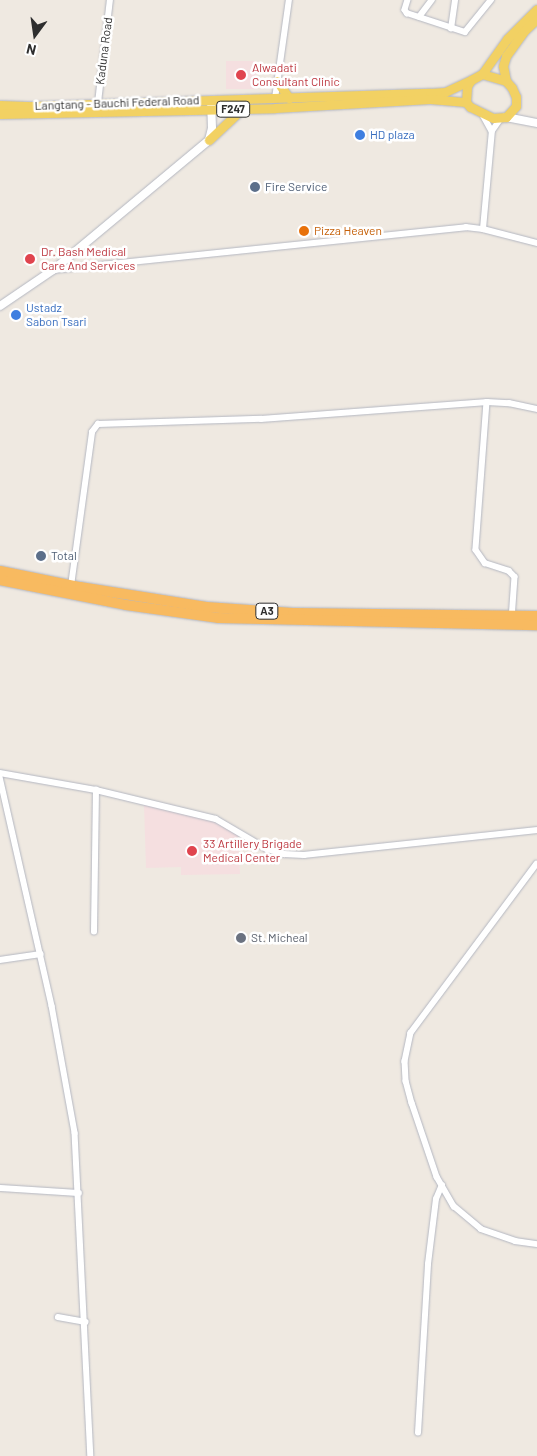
<!DOCTYPE html>
<html>
<head>
<meta charset="utf-8">
<style>
	body { margin:0 }
	#map { position:relative; width:537px; height:1456px; overflow:hidden; background:#efe9e1; font-family:Barlow,sans-serif }
	div>[style] { position:absolute }
	[style*='--x'] { left:calc(var(--x)*1px); top:calc(var(--y)*1px); width:calc(var(--w)*1px); rotate:calc(var(--a)*1deg) }
	.medical>* { inset:0; background:#f5dfe0; transform-origin:0 0 }
	.roads { filter:drop-shadow(0 0 1px #b4b7c1) drop-shadow(0 0 1px #b4b7c1) }
	.minor>* { height:5.5px; margin:-2.75px; padding:0 2.75px; transform-origin:2.75px; border-radius:2.75px; background:#fff }
	.tertiary>* { height:8px; margin:-4px; padding:0 4px; transform-origin:4px; border-radius:4px; background:#fff }
	.primary>* { height:9px; margin:-4.5px; padding:0 4.5px; transform-origin:4.5px; border-radius:4.5px; background:#f2d163 }
	.trunk>* { height:10px; margin:-5px; padding:0 5px; transform-origin:5px; border-radius:5px; background:#f8ba60 }
	.dots>* { width:14px; height:14px; translate:-50% -50%; box-sizing:border-box; border:2px solid #fff; border-radius:50% }
	span { translate:-50% -50%; white-space:nowrap; text-align:center; line-height:1.15; -webkit-text-stroke:5px #fff; paint-order:stroke }
	.shield-label span { padding:1px 4px; background:#fff; border:1px solid; border-radius:4px; -webkit-text-stroke-width:0 }
	.shield-label { font-size:11px; color:#2e2e2e; font-weight:700 }
	.street-label { font-size:12px; color:#2e2e2e }
	.health-label { font-size:12px; color:#be3a42 }
	.left { translate:0 -50%; text-align:left }
	.shop-label { font-size:12px; color:#366cbe }
	.service-label { font-size:12px; color:#4e5e75 }
	.food-label { font-size:12px; color:#c56008 }
	.worship-label { font-size:12px; color:#5b616d }
	.north { position:absolute; left:10px; top:10px; width:50px; height:50px; -webkit-text-stroke:4px #fff; paint-order:stroke; rotate:194deg; font-size:14px; font-weight:700; line-height:20px; text-align:center; color:#2e2e2e }
	.north::after { content:''; display:block; margin:auto; width:18px; height:22px; background:#2e2e2e; clip-path:polygon(50% 0,100% 100%,50% 72%,0 100%) }
</style>
</head>
<body>
<div id="map">
	<div class="medical">
		<i style="left:226px;top:61px;width:30px;height:28px"></i>
		<i style="clip-path:polygon(144px 805px,218px 822px,238px 835px,240px 874px,181px 875px,181px 867px,146px 868px)"></i>
	</div>
	<div class="roads">
		<div class="minor">
			<i style="--x:408;--y:0;--w:10;--a:107"></i>
			<i style="--x:405;--y:10;--w:4;--a:56"></i>
			<i style="--x:407;--y:13;--w:61;--a:18.1"></i>
			<i style="--x:465;--y:32;--w:41;--a:-50.9"></i>
			<i style="--x:419;--y:17;--w:21;--a:-53"></i>
			<i style="--x:451;--y:29;--w:29;--a:-82"></i>
			<i style="--x:275;--y:99;--w:100;--a:-82"></i>
			<i style="--x:98;--y:103;--w:104;--a:-83.4"></i>
			<i style="--x:483;--y:115;--w:18;--a:61"></i>
			<i style="--x:483;--y:229;--w:98;--a:-84.8"></i>
			<i style="--x:492;--y:131;--w:16;--a:-55"></i>
			<i style="--x:53;--y:270;--w:415;--a:-5.9"></i>
			<i style="--x:466;--y:227;--w:17;--a:7"></i>
			<i style="--x:483;--y:229;--w:56;--a:14.5"></i>
			<i style="--x:487;--y:402;--w:148;--a:94.3"></i>
			<i style="--x:476;--y:550;--w:16;--a:55"></i>
			<i style="--x:485;--y:563;--w:25;--a:18"></i>
			<i style="--x:509;--y:571;--w:8;--a:45"></i>
			<i style="--x:515;--y:577;--w:39;--a:94"></i>
			<i style="--x:71;--y:586;--w:155;--a:-82.2"></i>
			<i style="--x:92;--y:432;--w:10;--a:-53"></i>
			<i style="--x:98;--y:424;--w:163;--a:-1.8"></i>
			<i style="--x:261;--y:419;--w:227;--a:-4.3"></i>
			<i style="--x:487;--y:402;--w:22;--a:3"></i>
			<i style="--x:509;--y:403;--w:29;--a:12"></i>
			<i style="--x:0;--y:773;--w:97;--a:10"></i>
			<i style="--x:96;--y:790;--w:123;--a:13.6"></i>
			<i style="--x:216;--y:819;--w:59;--a:30.5"></i>
			<i style="--x:267;--y:849;--w:18;--a:16"></i>
			<i style="--x:284;--y:854;--w:20;--a:3"></i>
			<i style="--x:304;--y:855;--w:234;--a:-6.1"></i>
			<i style="--x:0;--y:777;--w:235;--a:77.2"></i>
			<i style="--x:52;--y:1006;--w:129;--a:79.7"></i>
			<i style="--x:75;--y:1133;--w:323;--a:87.2"></i>
			<i style="--x:537;--y:864;--w:211;--a:126.7"></i>
			<i style="--x:411;--y:1033;--w:29;--a:102"></i>
			<i style="--x:405;--y:1061;--w:20;--a:87"></i>
			<i style="--x:406;--y:1081;--w:23;--a:75"></i>
			<i style="--x:412;--y:1103;--w:78;--a:71.3"></i>
			<i style="--x:437;--y:1177;--w:34;--a:60"></i>
			<i style="--x:454;--y:1206;--w:35;--a:40"></i>
			<i style="--x:481;--y:1229;--w:36;--a:19"></i>
			<i style="--x:515;--y:1241;--w:22;--a:8"></i>
			<i style="--x:94;--y:932;--w:142;--a:-89.2"></i>
			<i style="--x:0;--y:960;--w:41;--a:-8.3"></i>
			<i style="--x:0;--y:1188;--w:79;--a:3.6"></i>
			<i style="--x:58;--y:1317;--w:28;--a:10"></i>
			<i style="--x:418;--y:1433;--w:169;--a:-86.6"></i>
			<i style="--x:428;--y:1264;--w:65;--a:-83"></i>
			<i style="--x:436;--y:1199;--w:15;--a:-67"></i>
		</div>
		<div class="tertiary">
			<i style="--x:506;--y:117;--w:32;--a:11"></i>
			<i style="--x:0;--y:306;--w:64;--a:-34.2"></i>
			<i style="--x:53;--y:270;--w:203;--a:-39.8"></i>
			<i style="--x:209;--y:140;--w:12;--a:-76"></i>
			<i style="--x:212;--y:128;--w:23;--a:-92"></i>
		</div>
		<div class="primary">
			<i style="--x:482;--y:74;--w:25;--a:16"></i>
			<i style="--x:506;--y:81;--w:9;--a:49"></i>
			<i style="--x:512;--y:88;--w:10;--a:66"></i>
			<i style="--x:516;--y:97;--w:9;--a:90"></i>
			<i style="--x:516;--y:106;--w:15;--a:132"></i>
			<i style="--x:506;--y:117;--w:13;--a:176"></i>
			<i style="--x:493;--y:118;--w:25;--a:-154"></i>
			<i style="--x:470;--y:107;--w:6;--a:-129"></i>
			<i style="--x:466;--y:102;--w:16;--a:-86"></i>
			<i style="--x:467;--y:86;--w:7;--a:-56"></i>
			<i style="--x:471;--y:80;--w:13;--a:-29"></i>
			<i style="--x:482;--y:74;--w:43;--a:-54.5"></i>
			<i style="--x:507;--y:39;--w:42;--a:-45"></i>
			<i style="--x:277;--y:81;--w:21;--a:55"></i>
			<i style="--x:506;--y:81;--w:15;--a:-101"></i>
			<i style="--x:503;--y:66;--w:10;--a:-73"></i>
			<i style="--x:506;--y:56;--w:31;--a:-54"></i>
			<i style="--x:524;--y:31;--w:18;--a:-43"></i>
			<i style="--x:0;--y:105;--w:33;--a:2"></i>
			<i style="--x:33;--y:106;--w:397;--a:-1.9"></i>
			<i style="--x:430;--y:93;--w:15;--a:-4"></i>
			<i style="--x:445;--y:92;--w:29;--a:-25"></i>
			<i style="--x:0;--y:114;--w:275;--a:-1.2"></i>
			<i style="--x:275;--y:108;--w:155;--a:-3.3"></i>
			<i style="--x:430;--y:99;--w:36;--a:5"></i>
			<i style="--x:209;--y:140;--w:47;--a:-43.3"></i>
		</div>
		<div class="trunk">
			<i style="--x:0;--y:571;--w:82;--a:11.3"></i>
			<i style="--x:80;--y:587;--w:128;--a:9"></i>
			<i style="--x:206;--y:607;--w:87;--a:3.9"></i>
			<i style="--x:293;--y:613;--w:244;--a:0.7"></i>
			<i style="--x:0;--y:580;--w:128;--a:11.2"></i>
			<i style="--x:126;--y:605;--w:94;--a:8"></i>
			<i style="--x:219;--y:618;--w:318;--a:1.3"></i>
		</div>
	</div>
	<div class="dots">
		<i style="left:241px;top:75px;background:#e0444e"></i>
		<i style="left:360px;top:135px;background:#3f7fe0"></i>
		<i style="left:255px;top:187px;background:#5c6f8a"></i>
		<i style="left:304px;top:231px;background:#e8710a"></i>
		<i style="left:30px;top:259px;background:#e0444e"></i>
		<i style="left:16px;top:315px;background:#3f7fe0"></i>
		<i style="left:41px;top:556px;background:#5c6f8a"></i>
		<i style="left:192px;top:851px;background:#e0444e"></i>
		<i style="left:241px;top:938px;background:#6b7280"></i>
	</div>
	<div class="shield-label">
		<span style="left:233px;top:109px">F247</span>
		<span style="left:267px;top:611px">A3</span>
	</div>
	<div class="street-label">
		<span style="left:104px;top:51px;rotate:-83deg">Kaduna Road</span>
		<span style="left:117px;top:103px;rotate:-2deg">Langtang - Bauchi Federal Road</span>
	</div>
	<div class="health-label">
		<span class="left" style="left:252px;top:75px">Alwadati<br>Consultant Clinic</span>
		<span class="left" style="left:41px;top:259px">Dr. Bash Medical<br>Care And Services</span>
		<span class="left" style="left:203px;top:851px">33 Artillery Brigade<br>Medical Center</span>
	</div>
	<div class="shop-label">
		<span class="left" style="left:370px;top:135px">HD plaza</span>
		<span class="left" style="left:26px;top:315px">Ustadz<br>Sabon Tsari</span>
	</div>
	<div class="service-label">
		<span class="left" style="left:265px;top:187px">Fire Service</span>
		<span class="left" style="left:51px;top:556px">Total</span>
	</div>
	<div class="food-label">
		<span class="left" style="left:314px;top:231px">Pizza Heaven</span>
	</div>
	<div class="worship-label">
		<span class="left" style="left:251px;top:938px">St. Micheal</span>
	</div>
	<div class="north">N</div>
</div>
</body>
</html>
